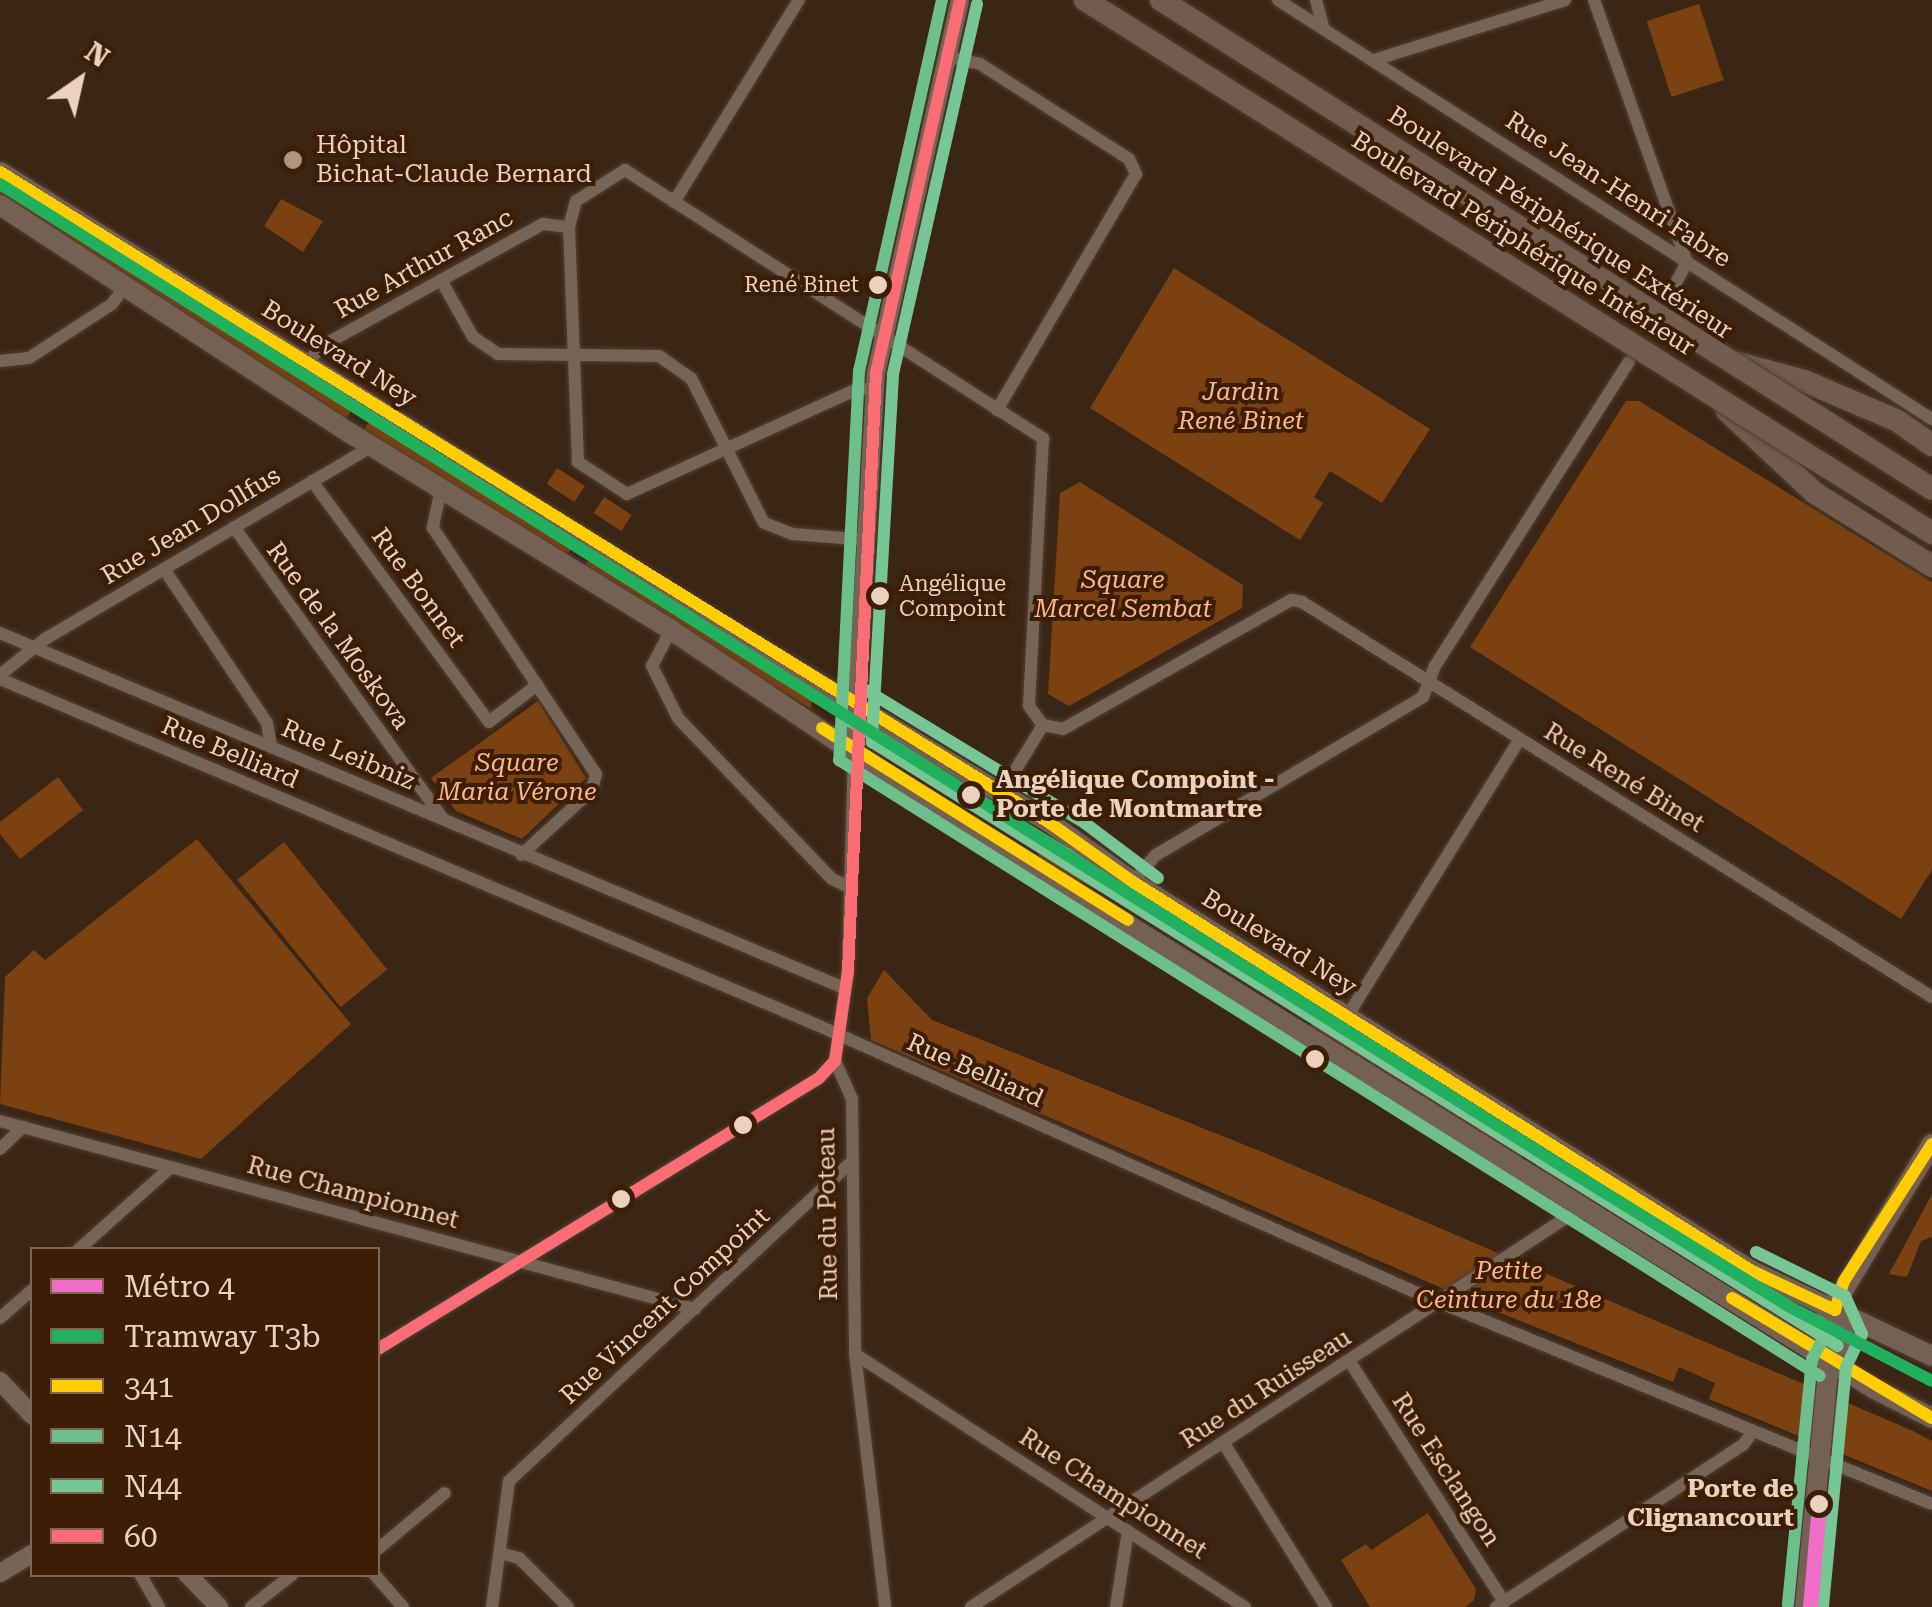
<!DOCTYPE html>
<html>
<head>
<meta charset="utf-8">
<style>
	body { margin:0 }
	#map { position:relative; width:1932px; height:1607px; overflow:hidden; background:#3b2514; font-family:"Roboto Serif",serif }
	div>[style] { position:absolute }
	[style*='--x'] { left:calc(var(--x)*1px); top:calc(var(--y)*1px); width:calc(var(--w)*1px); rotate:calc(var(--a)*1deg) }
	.green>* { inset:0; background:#7b4111; transform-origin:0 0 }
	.street-tunnel>* { height:12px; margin-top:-6px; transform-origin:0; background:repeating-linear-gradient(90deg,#553f2e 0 12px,transparent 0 18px) }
	.roads { filter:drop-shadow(0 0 2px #514034) drop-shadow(0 0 2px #514034) }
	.street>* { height:12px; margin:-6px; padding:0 6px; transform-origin:6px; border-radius:6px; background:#766457 }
	.secondary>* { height:18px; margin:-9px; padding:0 9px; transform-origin:9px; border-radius:9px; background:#766457 }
	.primary>* { height:20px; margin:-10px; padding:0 10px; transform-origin:10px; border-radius:10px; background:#756154 }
	.highway>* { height:22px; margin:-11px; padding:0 11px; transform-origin:11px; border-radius:11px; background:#715c4d }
	.bridges { filter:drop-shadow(0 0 2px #514034) drop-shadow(0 0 2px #514034) }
	.highway-bridge>* { height:22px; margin:-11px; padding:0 11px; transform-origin:11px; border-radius:11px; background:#715c4d }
	.bus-1>* { height:12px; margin:-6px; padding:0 6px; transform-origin:6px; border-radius:6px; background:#ffcd01 }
	.bus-2>* { height:12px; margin:-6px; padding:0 6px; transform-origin:6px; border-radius:6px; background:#6dc08c }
	.bus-3>* { height:12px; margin:-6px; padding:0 6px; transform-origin:6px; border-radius:6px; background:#77c695 }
	.bus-4>* { height:12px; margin:-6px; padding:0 6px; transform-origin:6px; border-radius:6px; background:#fc6c75 }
	.tram-1>* { height:12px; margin:-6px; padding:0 6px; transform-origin:6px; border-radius:6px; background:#20b05e }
	.metro-1>* { height:15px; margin:-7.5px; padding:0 7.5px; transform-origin:7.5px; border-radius:7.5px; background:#f16dc7 }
	.dots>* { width:28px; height:28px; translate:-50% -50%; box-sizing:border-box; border:5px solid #3c1d06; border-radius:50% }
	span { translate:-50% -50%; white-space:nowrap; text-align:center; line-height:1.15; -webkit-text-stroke:8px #3c1d06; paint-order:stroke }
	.bus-label { font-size:22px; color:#ebd1c0 }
	.right { translate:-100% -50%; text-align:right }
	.left { translate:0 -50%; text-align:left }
	.poi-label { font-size:25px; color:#ebd1c0 }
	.street-label { font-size:25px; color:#ebd1c0 }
	.park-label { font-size:25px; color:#feb789; font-style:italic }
	.stop-label { font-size:25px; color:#ebd1c0; font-weight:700 }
	.legend { position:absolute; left:30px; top:1247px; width:350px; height:330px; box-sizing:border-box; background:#3c1d06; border:2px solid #826550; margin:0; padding:12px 18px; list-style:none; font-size:30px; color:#ebd1c0 }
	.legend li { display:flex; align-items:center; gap:20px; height:50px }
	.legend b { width:50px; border:2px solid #826550 }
	.north { position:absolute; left:30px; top:30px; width:100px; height:100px; -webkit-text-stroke:8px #3c1d06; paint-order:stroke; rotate:34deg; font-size:28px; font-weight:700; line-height:40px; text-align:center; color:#ebd1c0 }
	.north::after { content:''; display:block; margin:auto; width:35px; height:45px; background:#ebd1c0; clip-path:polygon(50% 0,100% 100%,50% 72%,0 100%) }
</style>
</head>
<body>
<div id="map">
	<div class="green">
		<i style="left:1699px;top:4px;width:80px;height:55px;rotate:72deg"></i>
		<i style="clip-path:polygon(0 179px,358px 401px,345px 420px,0 200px)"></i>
		<i style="clip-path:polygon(281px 199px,323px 221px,303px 252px,264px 226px)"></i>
		<i style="clip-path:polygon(1174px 268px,1430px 429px,1382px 503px,1330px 471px,1314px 497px,1323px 503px,1300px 540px,1090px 408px)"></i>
		<i style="clip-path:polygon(1626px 401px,1639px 401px,1932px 582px,1932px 870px,1901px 919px,1470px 647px)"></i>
		<i style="left:375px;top:412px;width:239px;height:23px;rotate:32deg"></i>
		<i style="left:557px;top:468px;width:33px;height:19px;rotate:33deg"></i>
		<i style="clip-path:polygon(1080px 482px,1243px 585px,1242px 608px,1069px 706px,1048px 694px,1060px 493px)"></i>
		<i style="left:604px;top:497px;width:33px;height:19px;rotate:33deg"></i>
		<i style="clip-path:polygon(594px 551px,812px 692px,811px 709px,583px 569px)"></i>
		<i style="clip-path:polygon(538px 701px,586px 778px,522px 839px,456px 811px,431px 778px)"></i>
		<i style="clip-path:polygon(58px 777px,83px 810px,20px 859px,0 834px,0 822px)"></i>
		<i style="clip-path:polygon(1053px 833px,1116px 882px,1309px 1004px,1301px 1017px,1102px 892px,1036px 860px,1040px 853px,1031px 847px,1039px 835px,1048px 840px)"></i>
		<i style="clip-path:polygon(197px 839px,351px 1024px,201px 1159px,0 1104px,5px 977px,34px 950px,45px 960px)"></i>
		<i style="left:284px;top:842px;width:164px;height:60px;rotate:51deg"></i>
		<i style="clip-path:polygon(884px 970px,932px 1020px,1265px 1153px,1913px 1431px,1932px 1441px,1932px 1491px,1709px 1399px,1715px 1383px,1679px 1367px,1673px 1382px,1483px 1306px,871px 1040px,867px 998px)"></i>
		<i style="left:1319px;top:1012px;width:248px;height:17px;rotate:32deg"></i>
		<i style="left:1546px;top:1149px;width:276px;height:21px;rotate:31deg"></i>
		<i style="clip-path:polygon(1932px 1194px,1932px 1237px,1921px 1241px,1907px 1277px,1889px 1274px)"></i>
		<i style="clip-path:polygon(1428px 1513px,1476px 1589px,1474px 1600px,1465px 1607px,1370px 1607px,1341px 1560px,1366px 1544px,1371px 1550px)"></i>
	</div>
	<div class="street-tunnel">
		<i style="--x:1636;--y:350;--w:63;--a:-58.6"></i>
	</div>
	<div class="roads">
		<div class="street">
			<i style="--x:1278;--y:0;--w:777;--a:32.65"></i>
			<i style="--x:1316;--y:0;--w:30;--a:75"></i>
			<i style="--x:1594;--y:0;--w:278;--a:70.5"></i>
			<i style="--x:1687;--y:262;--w:38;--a:118"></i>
			<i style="--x:948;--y:57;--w:33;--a:12"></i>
			<i style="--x:980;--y:64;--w:177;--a:32.5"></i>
			<i style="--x:1129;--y:159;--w:17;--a:65"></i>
			<i style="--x:1136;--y:174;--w:274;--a:120.5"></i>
			<i style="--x:1374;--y:60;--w:200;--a:-17.4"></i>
			<i style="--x:674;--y:202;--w:238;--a:-58.3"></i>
			<i style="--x:441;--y:280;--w:65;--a:60.7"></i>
			<i style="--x:473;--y:337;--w:30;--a:34"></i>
			<i style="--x:498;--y:354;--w:161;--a:0.7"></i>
			<i style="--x:659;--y:356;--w:39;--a:35"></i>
			<i style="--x:691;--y:378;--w:162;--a:63.3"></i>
			<i style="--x:764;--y:523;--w:31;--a:21"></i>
			<i style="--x:793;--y:534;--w:75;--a:4.6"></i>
			<i style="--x:0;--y:361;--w:29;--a:-6"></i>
			<i style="--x:29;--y:358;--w:99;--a:-33"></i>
			<i style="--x:112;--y:304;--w:22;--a:-54"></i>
			<i style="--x:308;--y:363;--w:20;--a:-53"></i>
			<i style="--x:320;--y:347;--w:255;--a:-28.9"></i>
			<i style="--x:543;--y:224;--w:26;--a:7"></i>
			<i style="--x:876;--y:388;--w:21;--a:175"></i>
			<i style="--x:855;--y:390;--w:251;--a:155.5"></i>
			<i style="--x:627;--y:494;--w:59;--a:-146.9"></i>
			<i style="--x:578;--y:462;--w:235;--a:-92.2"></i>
			<i style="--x:569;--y:227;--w:27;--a:-75"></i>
			<i style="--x:576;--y:201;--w:58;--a:-32.3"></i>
			<i style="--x:625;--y:170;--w:497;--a:32.7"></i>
			<i style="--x:1043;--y:438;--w:268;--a:93"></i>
			<i style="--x:1029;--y:706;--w:24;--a:54"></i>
			<i style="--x:1043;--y:725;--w:20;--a:11"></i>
			<i style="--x:1063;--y:729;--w:262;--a:-29.5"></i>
			<i style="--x:1291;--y:600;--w:11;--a:10"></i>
			<i style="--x:1302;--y:602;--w:744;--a:32.09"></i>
			<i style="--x:312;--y:481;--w:299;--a:53.7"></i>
			<i style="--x:489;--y:722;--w:61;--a:-37.6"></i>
			<i style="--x:441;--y:489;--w:40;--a:102"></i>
			<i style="--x:433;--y:528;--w:295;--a:56.5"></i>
			<i style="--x:596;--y:774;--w:16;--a:104"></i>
			<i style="--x:592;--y:790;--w:96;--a:137.5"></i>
			<i style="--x:234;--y:527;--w:358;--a:54.4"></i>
			<i style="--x:164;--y:569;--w:185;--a:56.2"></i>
			<i style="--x:267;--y:723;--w:23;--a:80"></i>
			<i style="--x:671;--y:630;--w:41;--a:117.8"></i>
			<i style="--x:652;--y:666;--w:58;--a:63.4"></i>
			<i style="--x:678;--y:718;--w:223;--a:46.3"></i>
			<i style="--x:832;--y:879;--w:21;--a:25"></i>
			<i style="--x:0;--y:633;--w:916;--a:22.81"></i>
			<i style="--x:0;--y:675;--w:58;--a:-38.7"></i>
			<i style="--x:45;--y:639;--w:380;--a:-30.5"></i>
			<i style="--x:0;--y:679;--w:887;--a:22.95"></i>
			<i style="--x:817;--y:1025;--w:665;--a:24.06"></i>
			<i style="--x:1424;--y:1296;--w:549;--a:22.27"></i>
			<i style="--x:854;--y:751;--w:220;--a:91.6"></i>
			<i style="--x:848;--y:971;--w:91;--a:98.2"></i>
			<i style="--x:835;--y:1061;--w:42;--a:65.9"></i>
			<i style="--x:852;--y:1099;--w:255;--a:89.3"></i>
			<i style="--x:855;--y:1354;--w:255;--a:83.2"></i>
			<i style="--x:1002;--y:792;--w:79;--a:-58.5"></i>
			<i style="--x:1133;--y:882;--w:35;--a:-50"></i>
			<i style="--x:1156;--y:855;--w:310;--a:-30.6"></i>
			<i style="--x:1423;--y:697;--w:33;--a:-69"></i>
			<i style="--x:1435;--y:666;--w:361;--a:-57.5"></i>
			<i style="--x:1348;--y:1015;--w:324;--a:-58.1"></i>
			<i style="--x:0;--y:1121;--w:720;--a:15.14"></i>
			<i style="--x:0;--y:1149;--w:32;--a:-44"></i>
			<i style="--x:78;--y:1250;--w:125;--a:-41.7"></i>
			<i style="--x:0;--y:1318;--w:43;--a:-41.2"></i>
			<i style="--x:378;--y:1349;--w:518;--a:-31.57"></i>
			<i style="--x:819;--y:1078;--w:23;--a:-47"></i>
			<i style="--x:855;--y:1354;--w:465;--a:33"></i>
			<i style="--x:1350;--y:1362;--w:285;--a:57.3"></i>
			<i style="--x:1223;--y:1442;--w:195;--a:58"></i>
			<i style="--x:378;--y:1549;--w:87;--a:-39.9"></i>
			<i style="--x:500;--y:1553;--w:20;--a:15"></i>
			<i style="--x:519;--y:1558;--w:69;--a:45"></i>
			<i style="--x:140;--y:1574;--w:38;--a:60"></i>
			<i style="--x:374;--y:1574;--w:44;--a:48.7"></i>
			<i style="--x:251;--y:1607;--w:53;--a:-38.2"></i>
			<i style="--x:492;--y:1607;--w:127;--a:-82.3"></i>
			<i style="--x:509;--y:1481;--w:466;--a:-43"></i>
			<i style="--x:971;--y:1607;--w:733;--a:-33.19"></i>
			<i style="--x:1116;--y:1607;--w:77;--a:-81"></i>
			<i style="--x:1496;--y:1607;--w:295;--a:-33.3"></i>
			<i style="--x:1743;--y:1445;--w:17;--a:-54"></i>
		</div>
		<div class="secondary">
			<i style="--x:854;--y:751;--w:379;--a:-86.7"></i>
			<i style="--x:876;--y:373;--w:382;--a:-77.3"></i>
			<i style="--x:0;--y:1381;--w:47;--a:46.7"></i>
			<i style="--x:0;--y:1573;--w:37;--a:-31"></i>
			<i style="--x:187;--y:1574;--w:46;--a:45.9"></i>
		</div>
		<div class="primary">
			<i style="--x:0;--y:172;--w:841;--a:32.12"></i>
			<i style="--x:712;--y:619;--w:395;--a:31.1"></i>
			<i style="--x:1050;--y:823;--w:102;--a:35.4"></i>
			<i style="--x:1133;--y:882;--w:731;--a:32.15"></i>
			<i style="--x:1752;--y:1271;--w:199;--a:25.3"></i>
			<i style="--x:0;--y:205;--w:418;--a:33.1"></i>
			<i style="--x:350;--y:433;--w:377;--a:31.5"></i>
			<i style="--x:671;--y:630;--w:273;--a:33.8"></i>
			<i style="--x:898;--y:782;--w:1148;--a:31.86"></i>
			<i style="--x:1873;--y:1388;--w:66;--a:27"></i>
			<i style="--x:1829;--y:1361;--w:29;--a:-56"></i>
			<i style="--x:1845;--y:1337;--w:29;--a:-110"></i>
			<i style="--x:1805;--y:1607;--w:247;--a:-84.4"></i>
			<i style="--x:1829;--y:1361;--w:37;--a:-101"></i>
			<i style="--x:1822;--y:1325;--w:212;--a:-58.7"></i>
		</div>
		<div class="highway">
			<i style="--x:1738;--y:363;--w:68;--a:15.3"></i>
			<i style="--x:1804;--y:381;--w:100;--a:23"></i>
			<i style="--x:1896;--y:420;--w:44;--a:34.8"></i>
			<i style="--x:1727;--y:411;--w:120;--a:43"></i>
			<i style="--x:1815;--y:493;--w:138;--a:32"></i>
		</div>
	</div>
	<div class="bridges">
		<div class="highway-bridge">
			<i style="--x:1085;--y:0;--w:1001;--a:32.18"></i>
			<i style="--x:1161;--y:0;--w:913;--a:32.38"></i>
		</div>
	</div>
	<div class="bus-1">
		<i style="--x:0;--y:172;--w:1235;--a:31.8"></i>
		<i style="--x:1050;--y:823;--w:102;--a:35.4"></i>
		<i style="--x:1133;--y:882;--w:731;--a:32.15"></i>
		<i style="--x:1752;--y:1271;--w:92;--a:25.2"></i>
		<i style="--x:1835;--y:1310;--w:30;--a:-73"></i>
		<i style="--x:1844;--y:1281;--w:163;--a:-57.3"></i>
		<i style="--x:822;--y:728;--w:361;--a:32.1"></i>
		<i style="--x:1732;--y:1298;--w:233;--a:31"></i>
	</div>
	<div class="bus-2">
		<i style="--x:942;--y:0;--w:380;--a:102.6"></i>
		<i style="--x:859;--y:371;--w:390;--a:92.9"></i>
		<i style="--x:839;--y:760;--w:1158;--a:32.13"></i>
		<i style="--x:848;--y:720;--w:257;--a:31.5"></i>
		<i style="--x:1067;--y:854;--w:88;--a:36.2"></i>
		<i style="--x:1740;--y:1284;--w:90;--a:25.7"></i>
		<i style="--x:1821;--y:1323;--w:13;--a:72"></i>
		<i style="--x:1825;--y:1335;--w:27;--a:118"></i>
		<i style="--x:1812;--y:1359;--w:247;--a:95.6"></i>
	</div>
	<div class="bus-3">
		<i style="--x:977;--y:4;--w:380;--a:102.8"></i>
		<i style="--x:893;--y:375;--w:368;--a:93.3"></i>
		<i style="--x:872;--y:742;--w:1139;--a:32.02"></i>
		<i style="--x:866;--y:690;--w:258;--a:31.3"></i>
		<i style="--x:1086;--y:824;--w:90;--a:36.9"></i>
		<i style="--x:1756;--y:1252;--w:99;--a:26.3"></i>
		<i style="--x:1845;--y:1296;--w:42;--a:65.9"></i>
		<i style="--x:1862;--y:1334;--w:37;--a:116"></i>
		<i style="--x:1846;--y:1367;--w:241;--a:95.5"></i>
	</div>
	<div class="bus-4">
		<i style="--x:378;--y:1349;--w:518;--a:-31.57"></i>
		<i style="--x:819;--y:1078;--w:23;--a:-47"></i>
		<i style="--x:835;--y:1061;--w:91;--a:-81.8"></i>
		<i style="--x:848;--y:971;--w:599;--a:-87.32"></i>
		<i style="--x:876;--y:373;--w:382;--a:-77.3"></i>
	</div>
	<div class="tram-1">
		<i style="--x:0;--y:184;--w:1843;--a:32.16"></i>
		<i style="--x:1560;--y:1165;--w:268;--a:31.7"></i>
		<i style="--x:1788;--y:1306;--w:162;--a:27.5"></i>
	</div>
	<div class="metro-1">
		<i style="--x:1810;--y:1607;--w:103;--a:-85"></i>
	</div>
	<div class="dots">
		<i style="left:293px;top:160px;background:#ad9584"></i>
		<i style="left:878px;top:285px;background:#ebd1c0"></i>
		<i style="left:880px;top:596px;background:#ebd1c0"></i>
		<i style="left:971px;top:795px;background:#ebd1c0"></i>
		<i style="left:1315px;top:1059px;background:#ebd1c0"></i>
		<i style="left:743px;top:1125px;background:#ebd1c0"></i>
		<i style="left:621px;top:1199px;background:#ebd1c0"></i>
		<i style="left:1819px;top:1504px;background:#ebd1c0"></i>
	</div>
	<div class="bus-label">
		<span class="right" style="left:859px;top:285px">René Binet</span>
		<span class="left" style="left:899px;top:596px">Angélique<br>Compoint</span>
	</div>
	<div class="poi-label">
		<span class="left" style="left:316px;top:160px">Hôpital<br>Bichat-Claude Bernard</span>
	</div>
	<div class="street-label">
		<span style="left:1618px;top:190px;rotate:33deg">Rue Jean-Henri Fabre</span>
		<span style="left:1560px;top:223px;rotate:33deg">Boulevard Périphérique Extérieur</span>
		<span style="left:1523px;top:244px;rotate:32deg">Boulevard Périphérique Intérieur</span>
		<span style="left:424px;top:264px;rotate:-29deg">Rue Arthur Ranc</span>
		<span style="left:339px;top:354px;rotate:32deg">Boulevard Ney</span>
		<span style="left:191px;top:526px;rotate:-31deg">Rue Jean Dollfus</span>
		<span style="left:418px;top:588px;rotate:54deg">Rue Bonnet</span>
		<span style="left:338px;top:636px;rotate:54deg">Rue de la Moskova</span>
		<span style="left:230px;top:753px;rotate:23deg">Rue Belliard</span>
		<span style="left:348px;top:755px;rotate:23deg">Rue Leibniz</span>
		<span style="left:1624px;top:778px;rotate:32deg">Rue René Binet</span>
		<span style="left:1279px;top:943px;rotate:32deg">Boulevard Ney</span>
		<span style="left:975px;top:1071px;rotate:24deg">Rue Belliard</span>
		<span style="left:353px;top:1193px;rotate:15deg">Rue Championnet</span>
		<span style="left:828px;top:1214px;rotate:-91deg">Rue du Poteau</span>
		<span style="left:665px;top:1306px;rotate:-43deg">Rue Vincent Compoint</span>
		<span style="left:1266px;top:1389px;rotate:-33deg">Rue du Ruisseau</span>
		<span style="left:1446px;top:1470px;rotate:57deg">Rue Esclangon</span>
		<span style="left:1113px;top:1494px;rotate:33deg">Rue Championnet</span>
	</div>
	<div class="park-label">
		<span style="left:1241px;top:407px">Jardin<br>René Binet</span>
		<span style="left:1123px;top:595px">Square<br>Marcel Sembat</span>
		<span style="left:517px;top:778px">Square<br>Maria Vérone</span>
		<span style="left:1509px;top:1286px">Petite<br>Ceinture du 18e</span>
	</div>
	<div class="stop-label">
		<span class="left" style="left:996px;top:795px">Angélique Compoint -<br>Porte de Montmartre</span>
		<span class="right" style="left:1794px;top:1504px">Porte de<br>Clignancourt</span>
	</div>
	<ul class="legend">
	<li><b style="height:12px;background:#f16dc7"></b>Métro 4</li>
	<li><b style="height:12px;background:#20b05e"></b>Tramway T3b</li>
	<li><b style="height:12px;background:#ffcd01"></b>341</li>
	<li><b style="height:12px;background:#6dc08c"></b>N14</li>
	<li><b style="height:12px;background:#77c695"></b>N44</li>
	<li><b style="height:12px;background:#fc6c75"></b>60</li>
	</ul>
	<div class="north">N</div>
</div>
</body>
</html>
